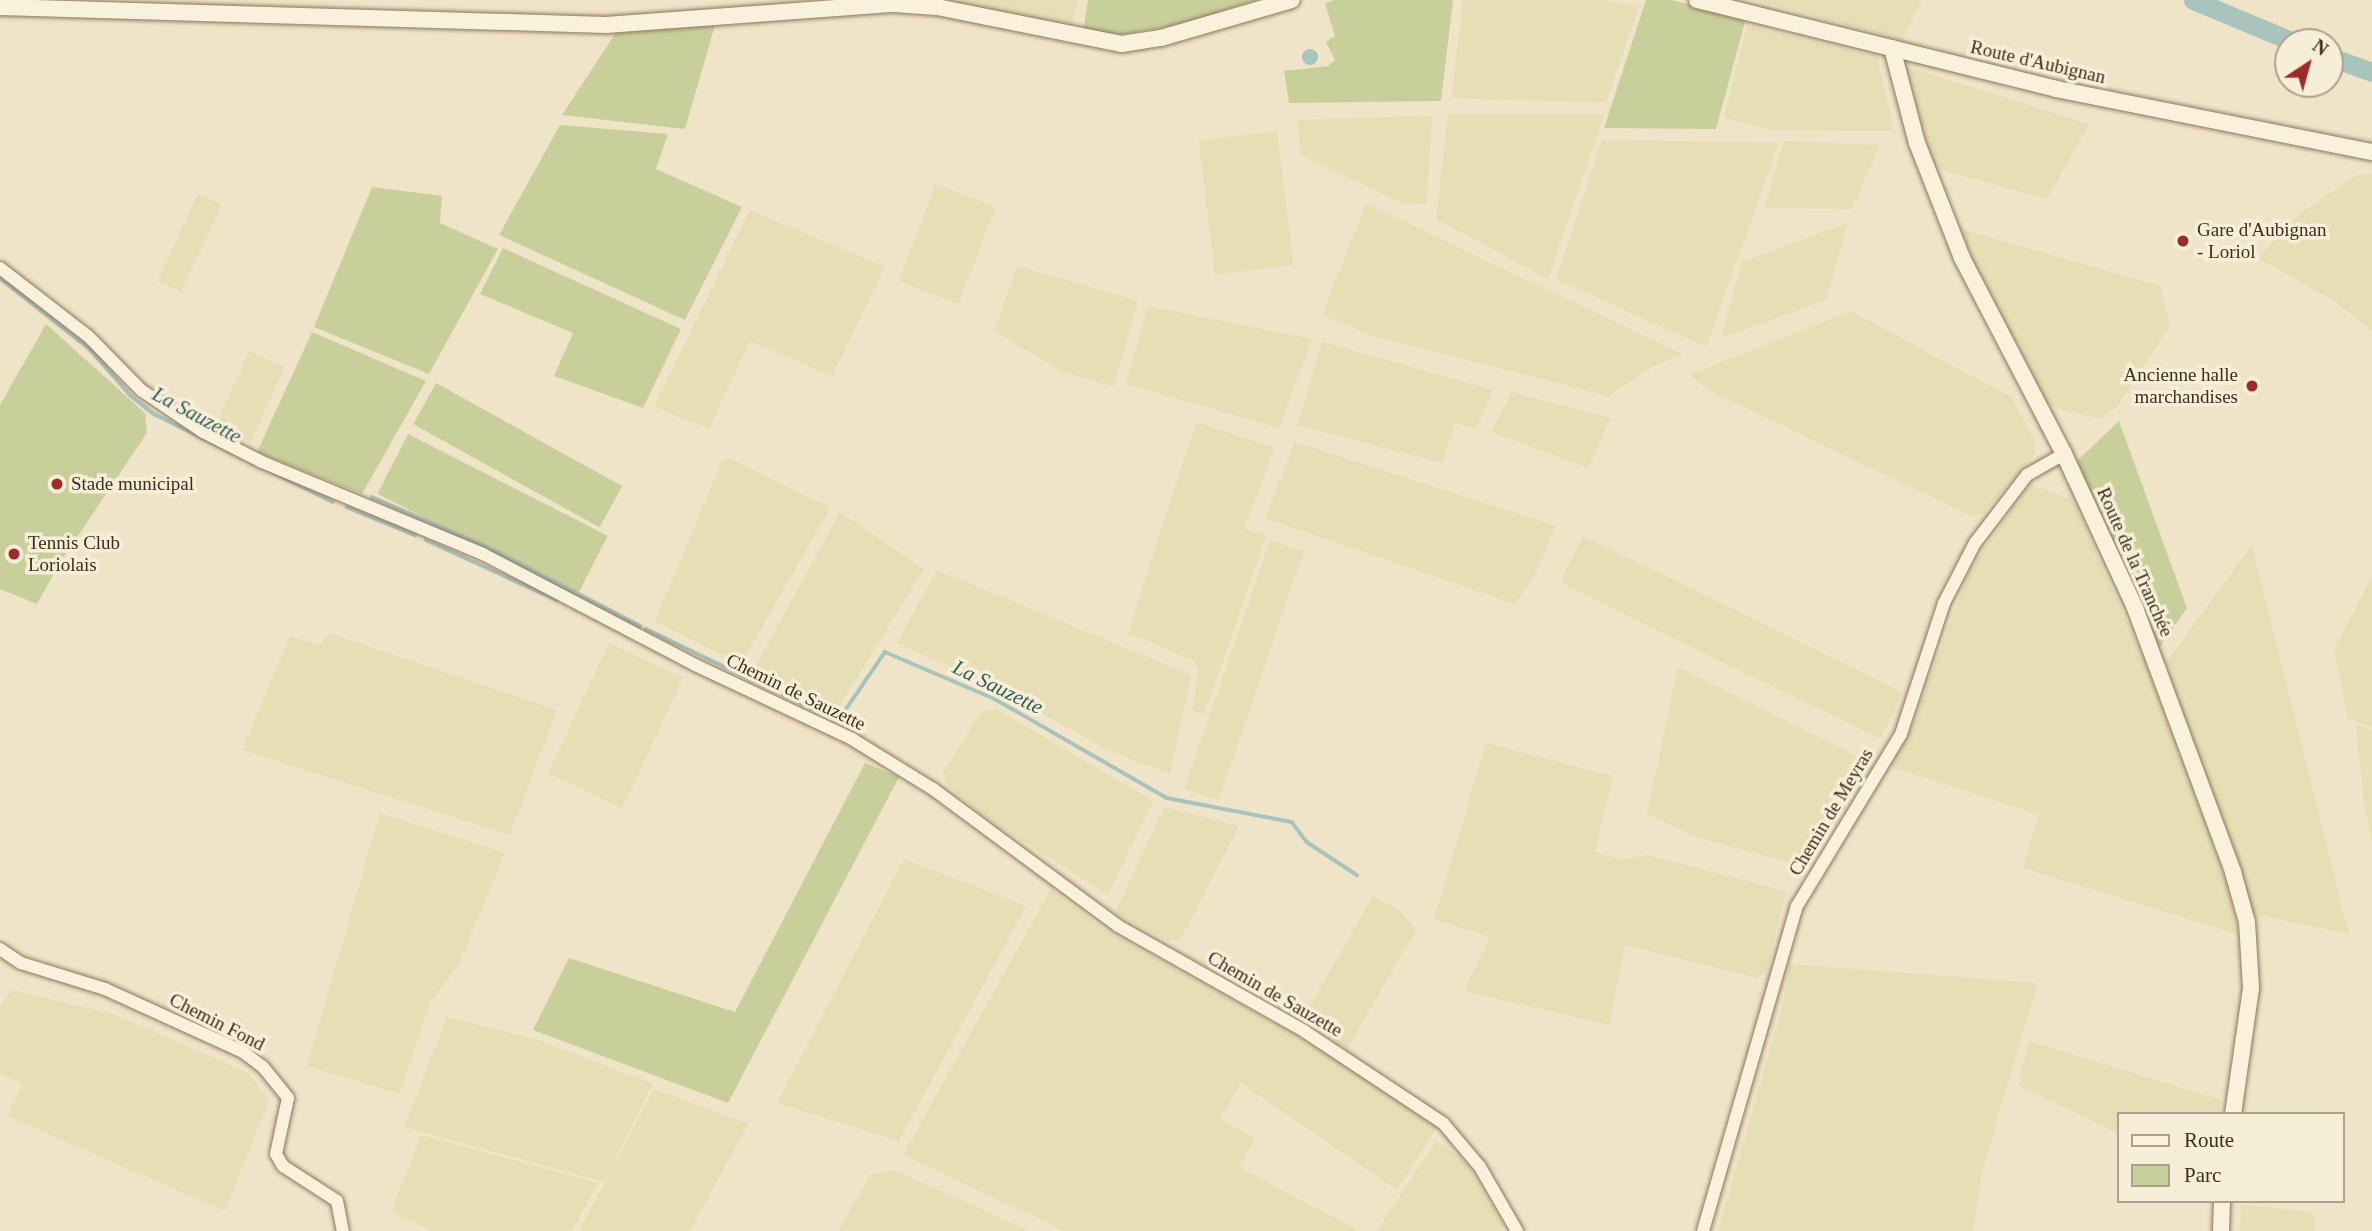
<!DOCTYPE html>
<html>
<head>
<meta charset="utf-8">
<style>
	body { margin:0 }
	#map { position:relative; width:2372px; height:1231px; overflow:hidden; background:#f0e4c8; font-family:"Times New Roman",serif }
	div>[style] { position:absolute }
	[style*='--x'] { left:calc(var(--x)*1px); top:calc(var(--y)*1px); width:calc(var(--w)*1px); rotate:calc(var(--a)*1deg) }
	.farmland>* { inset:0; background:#e6deb5; transform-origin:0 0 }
	.green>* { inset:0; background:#c9cf9b; transform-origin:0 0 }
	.water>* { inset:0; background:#a9c4bc }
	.round { border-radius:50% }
	.stream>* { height:3.5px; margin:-1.75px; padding:0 1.75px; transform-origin:1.75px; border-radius:1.75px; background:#a9c4bc }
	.river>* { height:19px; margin:-9.5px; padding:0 9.5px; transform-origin:9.5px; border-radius:9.5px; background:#a9c4bc }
	.roads { filter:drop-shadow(0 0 2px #8d765c) drop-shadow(0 0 2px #8d765c) }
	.street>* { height:12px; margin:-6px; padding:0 6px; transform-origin:6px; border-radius:6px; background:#faf1dc }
	.secondary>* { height:16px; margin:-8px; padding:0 8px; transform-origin:8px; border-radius:8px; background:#faf1dc }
	.dots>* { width:19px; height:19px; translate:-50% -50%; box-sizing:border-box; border:4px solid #f7eed8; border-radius:50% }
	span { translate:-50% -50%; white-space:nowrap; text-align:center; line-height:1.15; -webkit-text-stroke:7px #f7eed8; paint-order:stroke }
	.street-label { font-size:19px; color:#3d2e20 }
	.poi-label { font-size:19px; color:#3d2e20 }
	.left { translate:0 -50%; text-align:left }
	.right { translate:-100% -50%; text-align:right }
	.water-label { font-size:21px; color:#2f5d5a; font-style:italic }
	.legend { position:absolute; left:2117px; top:1112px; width:228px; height:91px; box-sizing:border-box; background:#f7eed8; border:2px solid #ada18e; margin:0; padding:9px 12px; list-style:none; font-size:21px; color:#3d2e20 }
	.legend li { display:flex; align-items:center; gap:14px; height:35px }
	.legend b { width:35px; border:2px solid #ada18e }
	.north { position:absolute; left:2274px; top:28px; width:70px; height:70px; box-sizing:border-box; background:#f7eed8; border:2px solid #ada18e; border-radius:50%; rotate:36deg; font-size:19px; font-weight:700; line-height:28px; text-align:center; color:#3d2e20 }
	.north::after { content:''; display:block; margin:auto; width:24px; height:32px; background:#9e2a2b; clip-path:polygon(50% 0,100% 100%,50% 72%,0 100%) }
</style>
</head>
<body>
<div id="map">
	<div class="farmland">
		<i style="clip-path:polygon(934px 0,1078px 0,1071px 30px)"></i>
		<i style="clip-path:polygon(1463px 0,1602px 0,1639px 6px,1606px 103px,1451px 98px)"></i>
		<i style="clip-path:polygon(1754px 0,1922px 0,1902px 40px)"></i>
		<i style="clip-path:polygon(1747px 26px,1877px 56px,1894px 131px,1769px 130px,1724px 117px)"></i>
		<i style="clip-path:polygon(1904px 66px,2089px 124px,2047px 199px,1935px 168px)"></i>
		<i style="clip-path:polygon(1448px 114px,1605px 114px,1548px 279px,1436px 219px)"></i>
		<i style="clip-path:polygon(1432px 116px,1427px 203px,1403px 204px,1301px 155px,1297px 120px)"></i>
		<i style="left:1277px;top:131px;width:135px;height:79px;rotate:83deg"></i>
		<i style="clip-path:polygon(1602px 140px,1779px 143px,1706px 347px,1556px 279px)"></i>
		<i style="clip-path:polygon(1783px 141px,1880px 145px,1852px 209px,1765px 208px)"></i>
		<i style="clip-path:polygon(2372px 174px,2372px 331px,2336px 302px,2258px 258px,2301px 213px,2357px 175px)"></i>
		<i style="left:936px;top:184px;width:64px;height:104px;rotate:21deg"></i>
		<i style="left:198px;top:194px;width:26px;height:96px;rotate:25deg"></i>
		<i style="clip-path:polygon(1366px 204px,1367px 204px,1683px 354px,1654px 366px,1608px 396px,1369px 335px,1322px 314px)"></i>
		<i style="clip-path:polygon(750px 210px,885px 267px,832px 376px,750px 341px,709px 429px,654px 407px)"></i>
		<i style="clip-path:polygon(1848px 223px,1826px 300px,1721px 338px,1742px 262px)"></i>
		<i style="clip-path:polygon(1961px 229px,2160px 286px,2170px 326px,2117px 407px,2100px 419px,2045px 405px,1986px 292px)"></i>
		<i style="clip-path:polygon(1018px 266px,1138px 301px,1114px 387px,1061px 371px,994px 331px)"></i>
		<i style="clip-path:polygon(1148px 306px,1312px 339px,1279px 428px,1126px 384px)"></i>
		<i style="clip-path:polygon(1851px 311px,2011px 397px,2036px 443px,2034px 455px,1983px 514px,1973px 517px,1706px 389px,1690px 375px)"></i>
		<i style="clip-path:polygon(1322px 342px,1323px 342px,1493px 390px,1476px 429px,1456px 423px,1442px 463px,1297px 425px)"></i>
		<i style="left:249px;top:351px;width:39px;height:82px;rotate:24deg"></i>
		<i style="clip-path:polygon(1512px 392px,1611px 418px,1588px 468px,1491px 432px)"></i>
		<i style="clip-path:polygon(1196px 422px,1275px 448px,1244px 529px,1267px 535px,1204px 715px,1192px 710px,1199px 670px,1193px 660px,1128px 633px)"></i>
		<i style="clip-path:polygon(1295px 442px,1556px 526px,1535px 575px,1515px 604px,1265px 518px)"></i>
		<i style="clip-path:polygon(730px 458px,827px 506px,828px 512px,741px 664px,655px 621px,722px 461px)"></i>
		<i style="clip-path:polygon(2029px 484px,2073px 500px,2149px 670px,2224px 875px,2240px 935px,2023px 868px,2039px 815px,1889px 766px,1909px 734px,1969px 572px)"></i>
		<i style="clip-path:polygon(840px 512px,924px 569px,837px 710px,752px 673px)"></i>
		<i style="left:1583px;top:536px;width:356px;height:52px;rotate:26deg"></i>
		<i style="left:1270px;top:540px;width:36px;height:263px;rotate:19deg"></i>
		<i style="clip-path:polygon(2252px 545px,2349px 934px,2253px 914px,2165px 664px)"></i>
		<i style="clip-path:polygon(937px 570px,1191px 675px,1170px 774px,1107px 750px,994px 686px,897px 643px)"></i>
		<i style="clip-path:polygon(2372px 577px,2372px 727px,2348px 719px,2334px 649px)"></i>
		<i style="clip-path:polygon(329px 633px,557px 710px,510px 835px,242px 750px,290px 636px,320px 645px)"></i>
		<i style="left:609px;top:643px;width:82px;height:144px;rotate:25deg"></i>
		<i style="clip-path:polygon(1678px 667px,1873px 764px,1808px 867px,1699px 838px,1647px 814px)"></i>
		<i style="clip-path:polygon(996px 709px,1153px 801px,1108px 895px,984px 816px,947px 785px,943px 773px,981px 712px)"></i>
		<i style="clip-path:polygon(2356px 724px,2372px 730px,2372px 843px,2364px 804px)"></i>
		<i style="clip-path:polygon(1486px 743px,1613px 776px,1595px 852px,1621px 860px,1647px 855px,1786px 891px,1767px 971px,1757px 978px,1625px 945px,1609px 1025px,1464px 991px,1490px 937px,1434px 919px)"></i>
		<i style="clip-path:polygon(1164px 807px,1239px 826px,1181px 939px,1169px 941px,1115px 913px)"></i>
		<i style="clip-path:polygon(380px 813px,505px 853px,459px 964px,431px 1001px,400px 1094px,307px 1066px)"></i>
		<i style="clip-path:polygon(904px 859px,1026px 906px,899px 1141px,777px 1103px)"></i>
		<i style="clip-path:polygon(1051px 889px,1104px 930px,1292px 1033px,1438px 1125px,1397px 1190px,1241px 1083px,1220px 1119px,1255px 1138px,1239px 1167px,1359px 1231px,1065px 1231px,903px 1155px)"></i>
		<i style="clip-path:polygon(1373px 896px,1401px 911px,1416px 930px,1347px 1049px,1303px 1018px)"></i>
		<i style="clip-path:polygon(1789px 964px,2038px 983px,1982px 1171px,1973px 1231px,1718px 1231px,1783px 1004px)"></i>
		<i style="clip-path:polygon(12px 990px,113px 1014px,248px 1073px,269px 1101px,225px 1211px,7px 1116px,23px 1085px,0 1073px,0 1006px)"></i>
		<i style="clip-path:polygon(447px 1017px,538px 1040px,653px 1084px,604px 1182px,404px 1127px)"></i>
		<i style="clip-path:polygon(2029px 1041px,2221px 1100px,2219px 1114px,2118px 1114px,2118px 1134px,2018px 1085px)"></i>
		<i style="clip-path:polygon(654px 1089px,748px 1124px,690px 1231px,579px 1231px)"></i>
		<i style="clip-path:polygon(421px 1135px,598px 1183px,572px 1231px,433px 1231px,391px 1212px)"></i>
		<i style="clip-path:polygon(1436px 1141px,1464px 1159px,1504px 1225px,1500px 1231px,1377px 1231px)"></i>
		<i style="clip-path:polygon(895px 1170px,1029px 1231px,838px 1231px,871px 1174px)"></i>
		<i style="clip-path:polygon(2241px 1205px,2313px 1212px,2316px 1231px,2240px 1231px)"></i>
	</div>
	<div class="green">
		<i style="clip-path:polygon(1088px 0,1256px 0,1181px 24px,1125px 34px,1083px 33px)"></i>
		<i style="clip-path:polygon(1334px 0,1453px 0,1441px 101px,1289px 103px,1284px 71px,1328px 66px,1335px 60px,1326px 42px,1335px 36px,1325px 3px)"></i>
		<i style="clip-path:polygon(1646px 0,1671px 0,1746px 18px,1716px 129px,1604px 128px)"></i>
		<i style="clip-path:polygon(715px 25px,685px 129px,562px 115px,617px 31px)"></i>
		<i style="clip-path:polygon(560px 125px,668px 134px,656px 169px,742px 207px,685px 320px,499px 235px)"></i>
		<i style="clip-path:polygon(372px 187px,442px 196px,440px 223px,498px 249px,429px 374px,314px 327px)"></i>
		<i style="clip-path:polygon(503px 248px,681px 329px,643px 408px,554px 376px,573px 333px,480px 294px)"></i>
		<i style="clip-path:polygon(46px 324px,145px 413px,147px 433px,55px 570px,18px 547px,55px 572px,37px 604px,0 589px,0 405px)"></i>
		<i style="clip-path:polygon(312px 332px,426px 381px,362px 494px,257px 452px)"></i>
		<i style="left:436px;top:383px;width:213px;height:47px;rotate:29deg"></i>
		<i style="clip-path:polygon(2119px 421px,2187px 608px,2157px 651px,2077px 461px)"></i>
		<i style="left:408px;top:434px;width:224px;height:67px;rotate:27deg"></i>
		<i style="clip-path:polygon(865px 763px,899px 777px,728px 1103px,533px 1030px,569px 958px,735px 1012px)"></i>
	</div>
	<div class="water">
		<i class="round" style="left:1302px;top:49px;width:16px;height:16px"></i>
	</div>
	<div class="stream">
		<i style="--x:0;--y:278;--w:115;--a:38.3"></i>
		<i style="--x:90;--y:349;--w:62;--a:48.9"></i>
		<i style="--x:131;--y:396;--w:29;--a:38"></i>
		<i style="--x:154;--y:414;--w:199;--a:26.2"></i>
		<i style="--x:372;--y:497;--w:133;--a:23.5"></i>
		<i style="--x:494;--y:550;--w:165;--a:27.5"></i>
		<i style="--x:347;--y:507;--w:74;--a:22.4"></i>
		<i style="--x:426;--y:540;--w:144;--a:24.6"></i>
		<i style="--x:646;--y:629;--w:213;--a:25.6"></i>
		<i style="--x:838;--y:721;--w:83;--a:-55.7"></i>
		<i style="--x:885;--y:652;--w:120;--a:23.1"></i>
		<i style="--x:995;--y:699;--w:198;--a:29.9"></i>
		<i style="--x:1167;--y:798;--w:127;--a:10.9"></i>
		<i style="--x:1292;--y:822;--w:25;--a:53"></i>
		<i style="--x:1307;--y:842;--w:60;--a:33.4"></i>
	</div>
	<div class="river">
		<i style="--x:2193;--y:0;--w:109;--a:22.6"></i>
		<i style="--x:2330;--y:57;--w:45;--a:19.7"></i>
	</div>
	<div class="roads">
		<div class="street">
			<i style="--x:0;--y:268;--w:111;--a:37.7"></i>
			<i style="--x:88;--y:336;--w:76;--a:45.5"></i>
			<i style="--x:141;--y:390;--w:75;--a:34.1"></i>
			<i style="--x:203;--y:432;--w:66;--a:27"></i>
			<i style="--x:262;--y:462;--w:239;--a:22.6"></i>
			<i style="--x:483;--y:554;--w:239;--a:27.6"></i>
			<i style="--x:695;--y:665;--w:174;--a:25.2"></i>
			<i style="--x:852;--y:739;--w:95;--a:31.7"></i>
			<i style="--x:933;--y:789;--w:230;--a:36.5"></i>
			<i style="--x:1118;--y:926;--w:214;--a:29.4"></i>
			<i style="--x:1304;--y:1031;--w:167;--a:33.5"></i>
			<i style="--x:1443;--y:1123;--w:57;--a:49.9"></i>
			<i style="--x:1480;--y:1167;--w:74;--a:60"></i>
			<i style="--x:0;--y:949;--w:25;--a:34"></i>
			<i style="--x:21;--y:963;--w:88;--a:17.2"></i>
			<i style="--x:105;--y:989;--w:152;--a:24.5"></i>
			<i style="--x:243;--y:1052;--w:25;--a:37"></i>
			<i style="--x:263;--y:1067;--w:40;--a:51"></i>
			<i style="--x:288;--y:1098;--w:57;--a:102.1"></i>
			<i style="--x:276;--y:1154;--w:14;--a:60"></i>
			<i style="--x:283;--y:1166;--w:64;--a:32.9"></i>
			<i style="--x:337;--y:1201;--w:31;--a:79"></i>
			<i style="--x:1703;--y:1231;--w:338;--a:-73.9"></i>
			<i style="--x:1797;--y:906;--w:201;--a:-58.8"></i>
			<i style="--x:1901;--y:734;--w:138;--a:-71.8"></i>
			<i style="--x:1944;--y:603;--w:68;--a:-62.7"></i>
			<i style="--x:1975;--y:543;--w:86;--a:-52.6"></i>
			<i style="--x:2027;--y:475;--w:43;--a:-29.6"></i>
		</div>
		<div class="secondary">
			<i style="--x:1697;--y:0;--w:370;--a:13.9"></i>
			<i style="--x:2056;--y:89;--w:322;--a:11.3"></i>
			<i style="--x:0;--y:7;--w:606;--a:1.7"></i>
			<i style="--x:606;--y:25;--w:289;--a:-4.2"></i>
			<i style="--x:894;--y:4;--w:43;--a:4"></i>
			<i style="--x:937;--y:7;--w:189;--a:11.3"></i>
			<i style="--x:1122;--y:44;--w:39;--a:-9"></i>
			<i style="--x:1161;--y:38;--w:136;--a:-16.2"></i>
			<i style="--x:1892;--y:48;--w:98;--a:75.3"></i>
			<i style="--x:1917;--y:143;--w:123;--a:68.6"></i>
			<i style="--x:1962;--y:258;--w:221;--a:62.5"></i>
			<i style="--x:2064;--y:454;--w:170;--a:65.2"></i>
			<i style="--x:2135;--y:608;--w:282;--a:69.6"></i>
			<i style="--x:2233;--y:872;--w:52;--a:74.4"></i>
			<i style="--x:2247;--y:922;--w:66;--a:86.5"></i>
			<i style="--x:2251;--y:988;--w:127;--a:98.1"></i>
			<i style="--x:2221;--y:1231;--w:30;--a:-88"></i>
		</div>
	</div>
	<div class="dots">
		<i style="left:2183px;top:241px;background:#9e2a2b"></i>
		<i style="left:2252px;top:386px;background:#9e2a2b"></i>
		<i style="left:57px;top:484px;background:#9e2a2b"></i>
		<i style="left:14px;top:554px;background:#9e2a2b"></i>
	</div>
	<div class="street-label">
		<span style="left:2038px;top:62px;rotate:13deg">Route d'Aubignan</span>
		<span style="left:2135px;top:562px;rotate:66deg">Route de la Tranchée</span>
		<span style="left:796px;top:692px;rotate:26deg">Chemin de Sauzette</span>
		<span style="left:1831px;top:812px;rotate:-59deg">Chemin de Meyras</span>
		<span style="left:1275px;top:994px;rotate:30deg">Chemin de Sauzette</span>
		<span style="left:217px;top:1022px;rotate:27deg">Chemin Fond</span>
	</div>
	<div class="poi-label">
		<span class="left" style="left:2197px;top:241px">Gare d'Aubignan<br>- Loriol</span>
		<span class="right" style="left:2238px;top:386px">Ancienne halle<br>marchandises</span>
		<span class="left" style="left:71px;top:484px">Stade municipal</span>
		<span class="left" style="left:28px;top:554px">Tennis Club<br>Loriolais</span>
	</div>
	<div class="water-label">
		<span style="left:197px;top:415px;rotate:28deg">La Sauzette</span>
		<span style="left:998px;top:687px;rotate:26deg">La Sauzette</span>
	</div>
	<ul class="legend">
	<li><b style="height:9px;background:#faf1dc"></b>Route</li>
	<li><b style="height:19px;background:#c9cf9b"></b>Parc</li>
	</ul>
	<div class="north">N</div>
</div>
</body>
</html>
